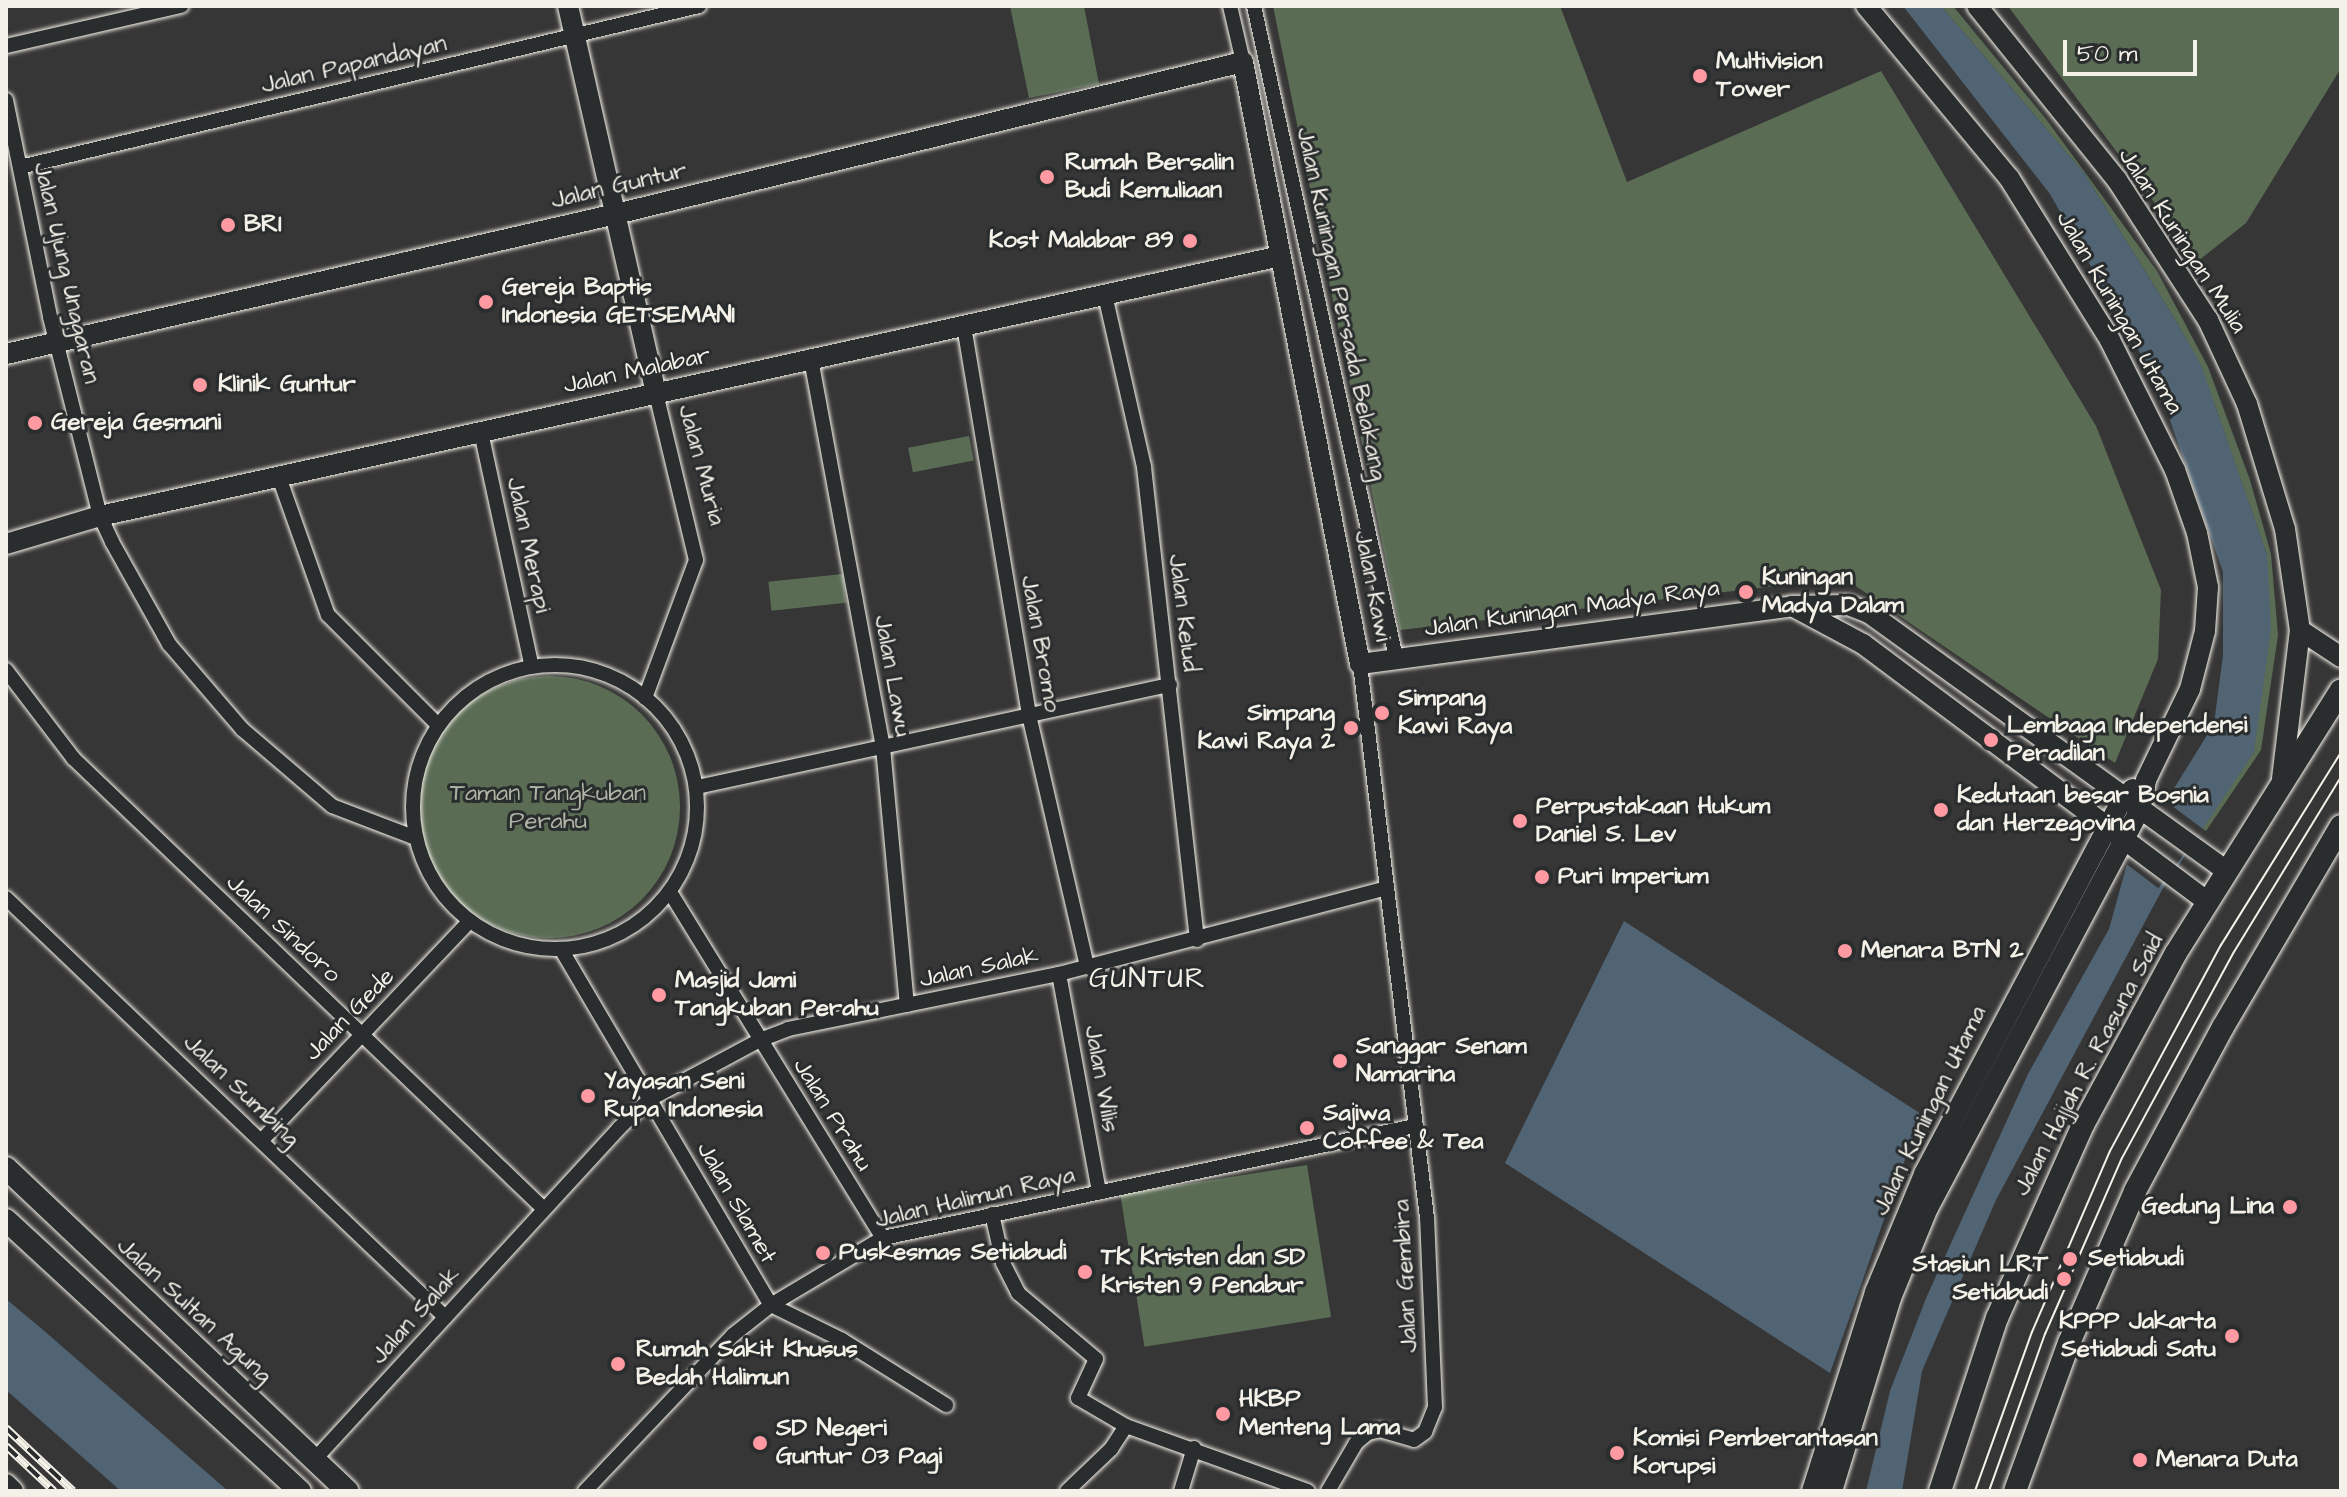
<!DOCTYPE html>
<html>
<head>
<meta charset="utf-8">
<style>
	body { margin:0 }
	#map { position:relative; width:2347px; height:1497px; overflow:hidden; background:#373636; font-family:"Architects Daughter",sans-serif }
	div>[style] { position:absolute }
	[style*='--x'] { left:calc(var(--x)*1px); top:calc(var(--y)*1px); width:calc(var(--w)*1px); rotate:calc(var(--a)*1deg) }
	.green>* { inset:0; background:#5b6c55; transform-origin:0 0 }
	.round { border-radius:50% }
	.water>* { inset:0; background:#516474 }
	.pier>* { inset:0; background:#373636; transform-origin:0 0 }
	.roads { filter:drop-shadow(0 0 2px #f4f1e8) drop-shadow(0 0 2px #f4f1e8) }
	.street>* { height:14px; margin:-7px; padding:0 7px; transform-origin:7px; border-radius:7px; background:#2a2d2e }
	.street>.ring { margin:-7px; padding:0; box-sizing:content-box; background:none; border:14px solid #2a2d2e; border-radius:50% }
	.secondary>* { height:20px; margin:-10px; padding:0 10px; transform-origin:10px; border-radius:10px; background:#2a2d2e }
	.primary>* { height:22px; margin:-11px; padding:0 11px; transform-origin:11px; border-radius:11px; background:#2a2d2e }
	.tram>* { height:2px; margin:-1px; padding:0 1px; transform-origin:1px; border-radius:1px; background:#f4f1e8 }
	.rail>* { height:8px; margin-top:-4px; transform-origin:0; background:repeating-linear-gradient(90deg,#2a2d2e 0 15px,#f4f1e8 0 30px); box-sizing:border-box; border-block:2px solid #f4f1e8 }
	.dots>* { width:22px; height:22px; translate:-50% -50%; box-sizing:border-box; border:4px solid #2a2d2e; border-radius:50% }
	span { translate:-50% -50%; white-space:nowrap; text-align:center; line-height:1.15; -webkit-text-stroke:6px #2a2d2e; paint-order:stroke }
	.poi-label { font-size:24px; color:#f4f1e8; font-weight:700 }
	.left { translate:0 -50%; text-align:left }
	.right { translate:-100% -50%; text-align:right }
	.street-label { font-size:24px; color:#f4f1e8 }
	.park-label { font-size:24px; color:#afb5a6 }
	.quarter-label { font-size:28px; color:#f4f1e8; letter-spacing:2px }
	.frame { position:absolute; inset:0; border:8px solid #f4f1e8; pointer-events:none }
	.scale { position:absolute; left:2063px; top:40px; width:134px; height:36px; box-sizing:border-box; border:4px solid #f4f1e8; border-top:0; padding-left:10px; font-size:24px; line-height:28px; white-space:nowrap; color:#f4f1e8; -webkit-text-stroke:6px #2a2d2e; paint-order:stroke }
</style>
</head>
<body>
<div id="map">
	<div class="green">
		<i style="clip-path:polygon(1010px 6px,1084px 6px,1099px 84px,1029px 98px)"></i>
		<i style="clip-path:polygon(1273px 6px,1560px 6px,1627px 182px,1881px 71px,2096px 426px,2161px 590px,2158px 659px,2115px 763px,1844px 578px,1400px 630px)"></i>
		<i style="clip-path:polygon(1941px 6px,1953px 6px,2046px 119px,2157px 271px,2208px 367px,2250px 480px,2271px 554px,2278px 635px,2261px 750px,2206px 831px,2200px 827px,2254px 752px,2267px 555px,2201px 366px,2176px 321px,2084px 173px)"></i>
		<i style="clip-path:polygon(2008px 6px,2341px 6px,2341px 68px,2246px 223px,2198px 261px)"></i>
		<i style="left:969px;top:436px;width:25px;height:62px;rotate:79deg"></i>
		<i style="left:843px;top:574px;width:29px;height:75px;rotate:84deg"></i>
		<i class="round" style="left:418px;top:676px;width:262px;height:262px"></i>
		<i style="left:1307px;top:1165px;width:154px;height:189px;rotate:81deg"></i>
	</div>
	<div class="water">
		<i style="clip-path:polygon(1903px 6px,1941px 6px,2084px 173px,2176px 321px,2201px 365px,2267px 555px,2271px 629px,2254px 752px,2162px 890px,1996px 1200px,1922px 1371px,1902px 1491px,1866px 1491px,1890px 1391px,1927px 1296px,2028px 1074px,2109px 929px,2127px 864px,2214px 724px,2223px 655px,2223px 572px,2157px 383px,2050px 194px)"></i>
		<i style="clip-path:polygon(1624px 921px,1921px 1114px,1830px 1373px,1505px 1163px)"></i>
		<i style="clip-path:polygon(6px 1299px,42px 1329px,228px 1491px,121px 1491px,6px 1390px)"></i>
	</div>
	<div class="pier">
		<i style="left:2163px;top:799px;width:50px;height:74px;rotate:37deg"></i>
	</div>
	<div class="roads">
		<div class="street">
			<i style="--x:1230;--y:6;--w:57;--a:76.9"></i>
			<i style="--x:1254;--y:6;--w:667;--a:77.71"></i>
			<i style="--x:6;--y:46;--w:180;--a:-12.9"></i>
			<i style="--x:6;--y:100;--w:221;--a:78.5"></i>
			<i style="--x:50;--y:317;--w:205;--a:75.9"></i>
			<i style="--x:100;--y:516;--w:29;--a:65"></i>
			<i style="--x:112;--y:542;--w:117;--a:60.8"></i>
			<i style="--x:169;--y:644;--w:112;--a:49.3"></i>
			<i style="--x:242;--y:729;--w:118;--a:40.5"></i>
			<i style="--x:332;--y:806;--w:90;--a:20.9"></i>
			<i style="--x:20;--y:167;--w:698;--a:-13.34"></i>
			<i style="--x:1105;--y:295;--w:176;--a:77.2"></i>
			<i style="--x:1144;--y:467;--w:476;--a:83.6"></i>
			<i style="--x:964;--y:326;--w:394;--a:80.5"></i>
			<i style="--x:1029;--y:715;--w:259;--a:77"></i>
			<i style="--x:811;--y:359;--w:395;--a:79.5"></i>
			<i style="--x:883;--y:747;--w:259;--a:84.7"></i>
			<i style="--x:481;--y:432;--w:240;--a:77.8"></i>
			<i style="--x:279;--y:477;--w:146;--a:70.5"></i>
			<i style="--x:328;--y:615;--w:156;--a:45"></i>
			<i class="ring" style="left:413px;top:665px;width:270px;height:270px"></i>
			<i style="--x:6;--y:670;--w:111;--a:52.7"></i>
			<i style="--x:73;--y:758;--w:652;--a:43.76"></i>
			<i style="--x:645;--y:698;--w:147;--a:-69.7"></i>
			<i style="--x:696;--y:560;--w:172;--a:-103.5"></i>
			<i style="--x:697;--y:787;--w:484;--a:-12.2"></i>
			<i style="--x:670;--y:892;--w:406;--a:58.4"></i>
			<i style="--x:6;--y:898;--w:607;--a:43.66"></i>
			<i style="--x:561;--y:949;--w:413;--a:59.5"></i>
			<i style="--x:771;--y:1305;--w:79;--a:26.2"></i>
			<i style="--x:842;--y:1340;--w:123;--a:32"></i>
			<i style="--x:1059;--y:974;--w:222;--a:79.6"></i>
			<i style="--x:262;--y:1140;--w:302;--a:-46.5"></i>
			<i style="--x:992;--y:1214;--w:50;--a:77.3"></i>
			<i style="--x:1003;--y:1263;--w:34;--a:63"></i>
			<i style="--x:1018;--y:1293;--w:102;--a:40.2"></i>
			<i style="--x:1096;--y:1359;--w:43;--a:114.8"></i>
			<i style="--x:1078;--y:1398;--w:56;--a:30.3"></i>
			<i style="--x:1126;--y:1426;--w:193;--a:19.7"></i>
			<i style="--x:314;--y:1460;--w:451;--a:-47.4"></i>
			<i style="--x:619;--y:1128;--w:42;--a:-43.1"></i>
			<i style="--x:650;--y:1099;--w:125;--a:-28.2"></i>
			<i style="--x:760;--y:1040;--w:30;--a:-21"></i>
			<i style="--x:788;--y:1029;--w:277;--a:-11.5"></i>
			<i style="--x:1059;--y:974;--w:338;--a:-14.7"></i>
			<i style="--x:585;--y:1491;--w:215;--a:-46.5"></i>
			<i style="--x:733;--y:1335;--w:48;--a:-38.3"></i>
			<i style="--x:771;--y:1305;--w:131;--a:-30.9"></i>
			<i style="--x:883;--y:1238;--w:544;--a:-11.89"></i>
			<i style="--x:1067;--y:1491;--w:61;--a:-43.7"></i>
			<i style="--x:1111;--y:1449;--w:27;--a:-57"></i>
			<i style="--x:1181;--y:1491;--w:45;--a:-73.2"></i>
			<i style="--x:1328;--y:1491;--w:56;--a:-59.7"></i>
			<i style="--x:1356;--y:1443;--w:16;--a:-40"></i>
			<i style="--x:1368;--y:1433;--w:12;--a:-14"></i>
			<i style="--x:1380;--y:1430;--w:35;--a:16"></i>
			<i style="--x:1414;--y:1440;--w:14;--a:-36"></i>
			<i style="--x:1425;--y:1432;--w:27;--a:-68"></i>
			<i style="--x:1435;--y:1407;--w:189;--a:-92.4"></i>
			<i style="--x:1427;--y:1218;--w:558;--a:-96.9"></i>
		</div>
		<div class="secondary">
			<i style="--x:568;--y:6;--w:397;--a:77.2"></i>
			<i style="--x:1977;--y:6;--w:223;--a:51.2"></i>
			<i style="--x:2117;--y:180;--w:167;--a:57"></i>
			<i style="--x:2208;--y:320;--w:93;--a:65.1"></i>
			<i style="--x:2247;--y:404;--w:131;--a:73.1"></i>
			<i style="--x:2285;--y:529;--w:102;--a:81.6"></i>
			<i style="--x:2300;--y:630;--w:150;--a:96.9"></i>
			<i style="--x:6;--y:354;--w:626;--a:-12.93"></i>
			<i style="--x:616;--y:214;--w:645;--a:-13.63"></i>
			<i style="--x:1243;--y:62;--w:613;--a:79"></i>
			<i style="--x:1360;--y:664;--w:436;--a:-7.6"></i>
			<i style="--x:1792;--y:606;--w:56;--a:-1"></i>
			<i style="--x:1848;--y:605;--w:22;--a:21"></i>
			<i style="--x:1869;--y:613;--w:439;--a:35.8"></i>
			<i style="--x:6;--y:544;--w:98;--a:-16.6"></i>
			<i style="--x:100;--y:516;--w:1209;--a:-12.42"></i>
			<i style="--x:1792;--y:606;--w:81;--a:28.2"></i>
			<i style="--x:1863;--y:644;--w:429;--a:36.8"></i>
			<i style="--x:2300;--y:630;--w:49;--a:33.4"></i>
			<i style="--x:6;--y:1484;--w:10;--a:45"></i>
			<i style="--x:1812;--y:1491;--w:209;--a:-72.4"></i>
			<i style="--x:1875;--y:1292;--w:128;--a:-67.4"></i>
			<i style="--x:1924;--y:1174;--w:427;--a:-62.1"></i>
			<i style="--x:2124;--y:797;--w:12;--a:-42"></i>
			<i style="--x:1832;--y:1491;--w:202;--a:-73"></i>
			<i style="--x:1891;--y:1298;--w:97;--a:-67.7"></i>
			<i style="--x:1928;--y:1208;--w:452;--a:-62"></i>
			<i style="--x:2140;--y:809;--w:30;--a:-78"></i>
			<i style="--x:2146;--y:780;--w:101;--a:-64.2"></i>
			<i style="--x:2190;--y:689;--w:60;--a:-75.5"></i>
			<i style="--x:2205;--y:631;--w:44;--a:-86.1"></i>
			<i style="--x:2208;--y:587;--w:55;--a:-101.5"></i>
			<i style="--x:2197;--y:533;--w:67;--a:-109.2"></i>
			<i style="--x:2175;--y:470;--w:145;--a:-116.6"></i>
			<i style="--x:2110;--y:340;--w:191;--a:-121.9"></i>
			<i style="--x:2009;--y:178;--w:224;--a:-129.7"></i>
		</div>
		<div class="primary">
			<i style="--x:6;--y:1168;--w:470;--a:43.4"></i>
			<i style="--x:6;--y:1220;--w:400;--a:42.7"></i>
			<i style="--x:1940;--y:1491;--w:182;--a:-71.8"></i>
			<i style="--x:1997;--y:1318;--w:214;--a:-66"></i>
			<i style="--x:2084;--y:1123;--w:193;--a:-61.6"></i>
			<i style="--x:2176;--y:953;--w:310;--a:-57.9"></i>
			<i style="--x:2015;--y:1491;--w:158;--a:-70"></i>
			<i style="--x:2069;--y:1343;--w:166;--a:-66.5"></i>
			<i style="--x:2135;--y:1191;--w:186;--a:-61.8"></i>
			<i style="--x:2223;--y:1027;--w:233;--a:-59.6"></i>
		</div>
	</div>
	<div class="tram">
		<i style="--x:1975;--y:1491;--w:169;--a:-70.3"></i>
		<i style="--x:2032;--y:1332;--w:197;--a:-66.7"></i>
		<i style="--x:2110;--y:1151;--w:234;--a:-61.7"></i>
		<i style="--x:2221;--y:945;--w:227;--a:-58.1"></i>
		<i style="--x:1989;--y:1491;--w:167;--a:-70.4"></i>
		<i style="--x:2045;--y:1334;--w:192;--a:-66.4"></i>
		<i style="--x:2122;--y:1158;--w:234;--a:-61.5"></i>
		<i style="--x:2234;--y:952;--w:205;--a:-58.6"></i>
	</div>
	<div class="rail">
		<i style="--x:6;--y:1428;--w:92;--a:43.2"></i>
		<i style="--x:6;--y:1446;--w:66;--a:43.2"></i>
	</div>
	<div class="dots">
		<i style="left:1700px;top:76px;background:#ff9aa2"></i>
		<i style="left:1047px;top:177px;background:#ff9aa2"></i>
		<i style="left:228px;top:225px;background:#ff9aa2"></i>
		<i style="left:1190px;top:241px;background:#ff9aa2"></i>
		<i style="left:486px;top:302px;background:#ff9aa2"></i>
		<i style="left:200px;top:385px;background:#ff9aa2"></i>
		<i style="left:35px;top:423px;background:#ff9aa2"></i>
		<i style="left:1746px;top:592px;background:#ff9aa2"></i>
		<i style="left:1382px;top:713px;background:#ff9aa2"></i>
		<i style="left:1351px;top:728px;background:#ff9aa2"></i>
		<i style="left:1991px;top:740px;background:#ff9aa2"></i>
		<i style="left:1941px;top:810px;background:#ff9aa2"></i>
		<i style="left:1520px;top:821px;background:#ff9aa2"></i>
		<i style="left:1542px;top:877px;background:#ff9aa2"></i>
		<i style="left:1845px;top:951px;background:#ff9aa2"></i>
		<i style="left:659px;top:995px;background:#ff9aa2"></i>
		<i style="left:1340px;top:1061px;background:#ff9aa2"></i>
		<i style="left:588px;top:1096px;background:#ff9aa2"></i>
		<i style="left:1307px;top:1128px;background:#ff9aa2"></i>
		<i style="left:2290px;top:1207px;background:#ff9aa2"></i>
		<i style="left:823px;top:1253px;background:#ff9aa2"></i>
		<i style="left:2070px;top:1259px;background:#ff9aa2"></i>
		<i style="left:1085px;top:1272px;background:#ff9aa2"></i>
		<i style="left:2064px;top:1279px;background:#ff9aa2"></i>
		<i style="left:2232px;top:1336px;background:#ff9aa2"></i>
		<i style="left:618px;top:1364px;background:#ff9aa2"></i>
		<i style="left:1223px;top:1414px;background:#ff9aa2"></i>
		<i style="left:760px;top:1443px;background:#ff9aa2"></i>
		<i style="left:1617px;top:1453px;background:#ff9aa2"></i>
		<i style="left:2140px;top:1460px;background:#ff9aa2"></i>
	</div>
	<div class="poi-label">
		<span class="left" style="left:1716px;top:76px">Multivision<br>Tower</span>
		<span class="left" style="left:1065px;top:177px">Rumah Bersalin<br>Budi Kemuliaan</span>
		<span class="left" style="left:244px;top:225px">BRI</span>
		<span class="right" style="left:1174px;top:241px">Kost Malabar 89</span>
		<span class="left" style="left:502px;top:302px">Gereja Baptis<br>Indonesia GETSEMANI</span>
		<span class="left" style="left:218px;top:385px">Klinik Guntur</span>
		<span class="left" style="left:51px;top:423px">Gereja Gesmani</span>
		<span class="left" style="left:1762px;top:592px">Kuningan<br>Madya Dalam</span>
		<span class="left" style="left:1398px;top:713px">Simpang<br>Kawi Raya</span>
		<span class="right" style="left:1335px;top:728px">Simpang<br>Kawi Raya 2</span>
		<span class="left" style="left:2007px;top:740px">Lembaga Independensi<br>Peradilan</span>
		<span class="left" style="left:1957px;top:810px">Kedutaan besar Bosnia<br>dan Herzegovina</span>
		<span class="left" style="left:1536px;top:821px">Perpustakaan Hukum<br>Daniel S. Lev</span>
		<span class="left" style="left:1558px;top:877px">Puri Imperium</span>
		<span class="left" style="left:1861px;top:951px">Menara BTN 2</span>
		<span class="left" style="left:675px;top:995px">Masjid Jami<br>Tangkuban Perahu</span>
		<span class="left" style="left:1356px;top:1061px">Sanggar Senam<br>Namarina</span>
		<span class="left" style="left:604px;top:1096px">Yayasan Seni<br>Rupa Indonesia</span>
		<span class="left" style="left:1323px;top:1128px">Sajiwa<br>Coffee &amp; Tea</span>
		<span class="right" style="left:2274px;top:1207px">Gedung Lina</span>
		<span class="left" style="left:839px;top:1253px">Puskesmas Setiabudi</span>
		<span class="left" style="left:1101px;top:1272px">TK Kristen dan SD<br>Kristen 9 Penabur</span>
		<span class="left" style="left:2088px;top:1259px">Setiabudi</span>
		<span class="right" style="left:2048px;top:1279px">Stasiun LRT<br>Setiabudi</span>
		<span class="right" style="left:2216px;top:1336px">KPPP Jakarta<br>Setiabudi Satu</span>
		<span class="left" style="left:636px;top:1364px">Rumah Sakit Khusus<br>Bedah Halimun</span>
		<span class="left" style="left:1239px;top:1414px">HKBP<br>Menteng Lama</span>
		<span class="left" style="left:776px;top:1443px">SD Negeri<br>Guntur 03 Pagi</span>
		<span class="left" style="left:1633px;top:1453px">Komisi Pemberantasan<br>Korupsi</span>
		<span class="left" style="left:2156px;top:1460px">Menara Duta</span>
	</div>
	<div class="street-label">
		<span style="left:354px;top:65px;rotate:-13deg">Jalan Papandayan</span>
		<span style="left:619px;top:186px;rotate:-13deg">Jalan Guntur</span>
		<span style="left:2182px;top:241px;rotate:57deg">Jalan Kuningan Mulia</span>
		<span style="left:66px;top:273px;rotate:77deg">Jalan Ujung Unggaran</span>
		<span style="left:1341px;top:304px;rotate:78deg">Jalan Kuningan Persada Belakang</span>
		<span style="left:2119px;top:313px;rotate:60deg">Jalan Kuningan Utama</span>
		<span style="left:637px;top:371px;rotate:-12deg">Jalan Malabar</span>
		<span style="left:701px;top:465px;rotate:75deg">Jalan Muria</span>
		<span style="left:528px;top:545px;rotate:78deg">Jalan Merapi</span>
		<span style="left:1372px;top:586px;rotate:79deg">Jalan Kawi</span>
		<span style="left:1572px;top:609px;rotate:-8deg">Jalan Kuningan Madya Raya</span>
		<span style="left:1183px;top:613px;rotate:83deg">Jalan Kelud</span>
		<span style="left:1040px;top:644px;rotate:80deg">Jalan Bromo</span>
		<span style="left:892px;top:676px;rotate:80deg">Jalan Lawu</span>
		<span style="left:283px;top:929px;rotate:43deg">Jalan Sindoro</span>
		<span style="left:979px;top:968px;rotate:-12deg">Jalan Salak</span>
		<span style="left:350px;top:1015px;rotate:-46deg">Jalan Gede</span>
		<span style="left:2089px;top:1065px;rotate:-62deg">Jalan Hajjah R. Rasuna Said</span>
		<span style="left:1101px;top:1079px;rotate:80deg">Jalan Wilis</span>
		<span style="left:241px;top:1091px;rotate:44deg">Jalan Sumbing</span>
		<span style="left:1930px;top:1111px;rotate:-64deg">Jalan Kuningan Utama</span>
		<span style="left:832px;top:1115px;rotate:58deg">Jalan Prahu</span>
		<span style="left:975px;top:1198px;rotate:-13deg">Jalan Halimun Raya</span>
		<span style="left:736px;top:1203px;rotate:60deg">Jalan Slamet</span>
		<span style="left:1406px;top:1276px;rotate:-93deg">Jalan Gembira</span>
		<span style="left:194px;top:1311px;rotate:43deg">Jalan Sultan Agung</span>
		<span style="left:416px;top:1316px;rotate:-48deg">Jalan Salak</span>
	</div>
	<div class="park-label">
		<span style="left:548px;top:808px">Taman Tangkuban<br>Perahu</span>
	</div>
	<div class="quarter-label">
		<span style="left:1148px;top:979px">GUNTUR</span>
	</div>
	<div class="frame"></div>
	<div class="scale">50 m</div>
</div>
</body>
</html>
